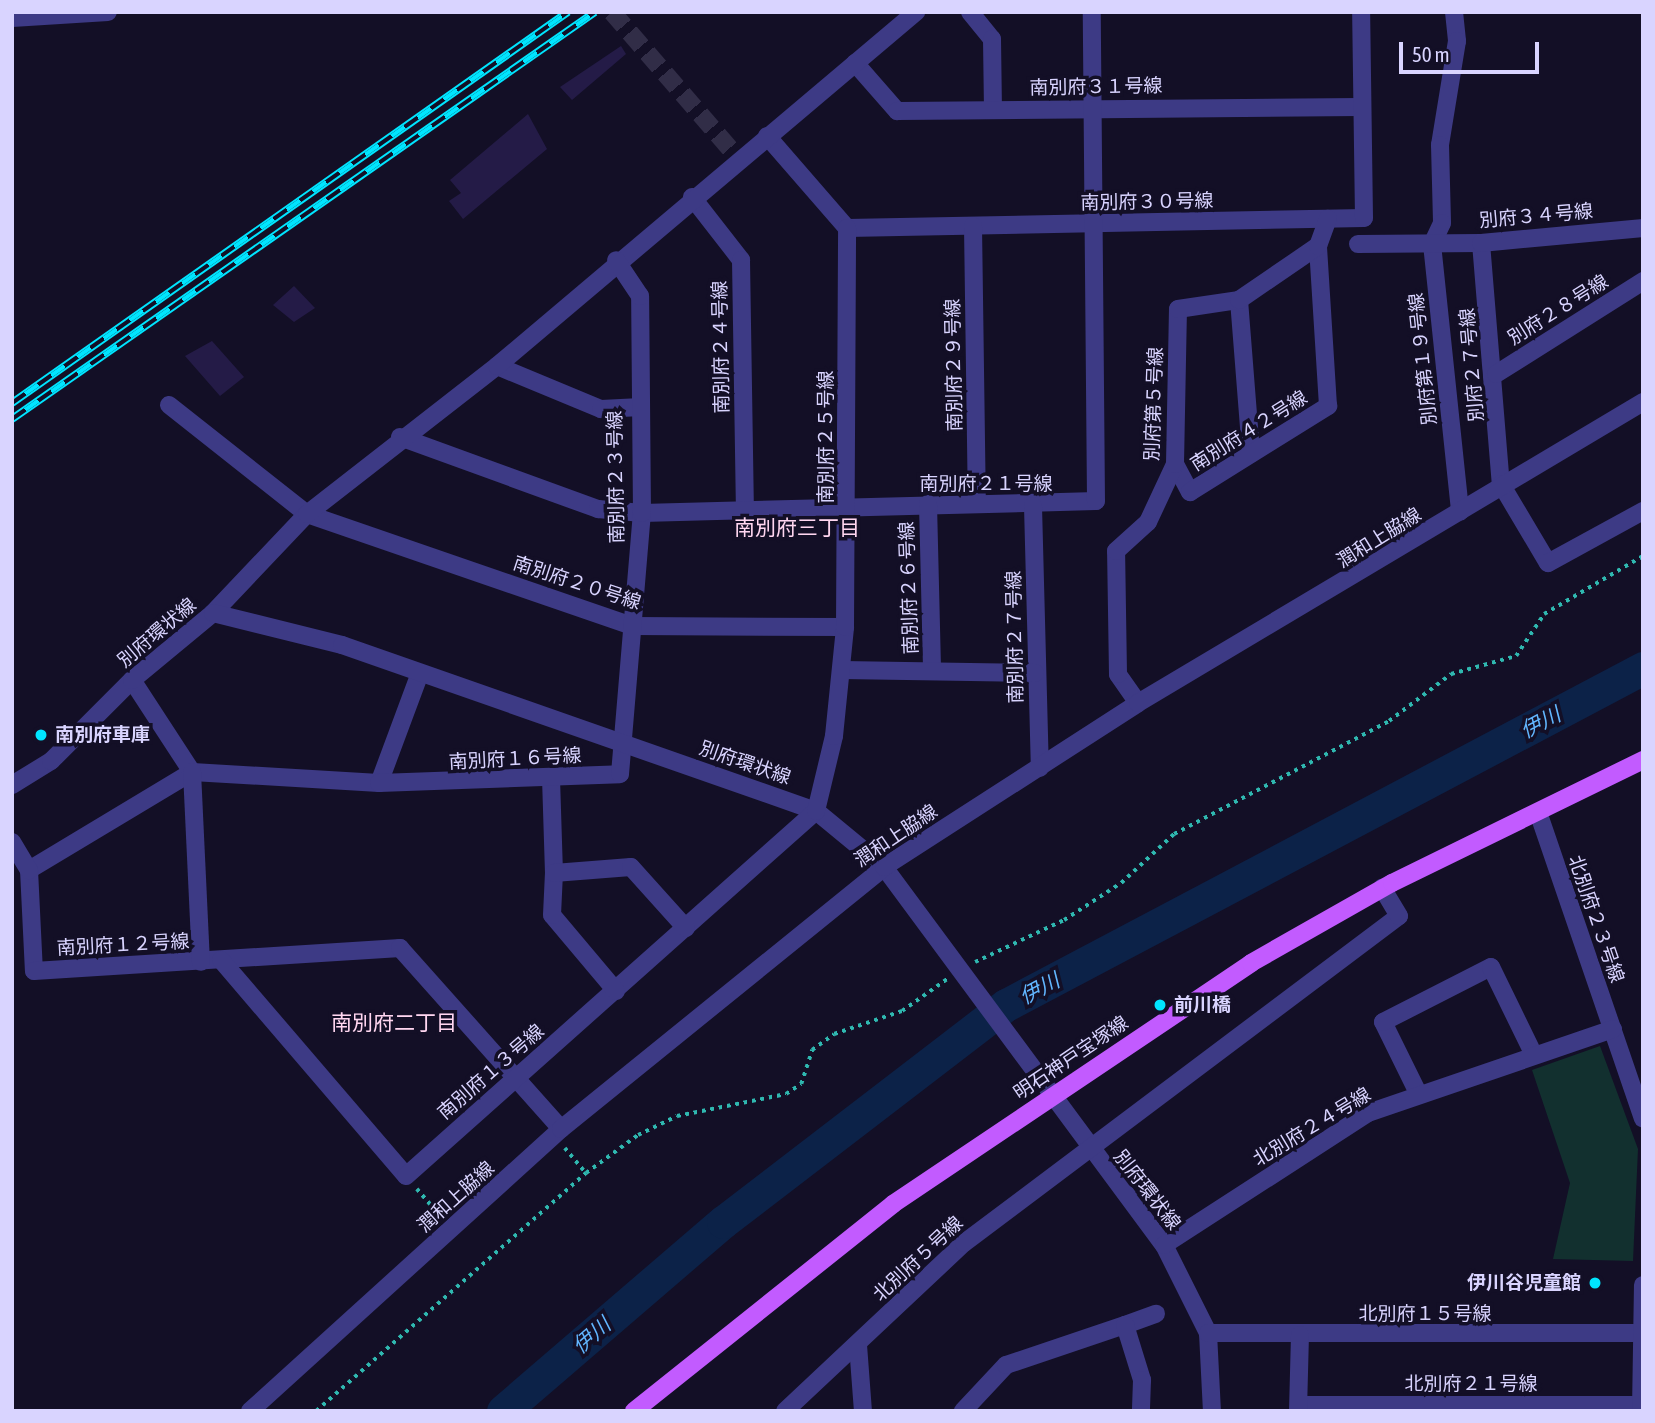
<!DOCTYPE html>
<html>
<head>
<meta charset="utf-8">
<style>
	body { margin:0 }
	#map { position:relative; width:1655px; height:1423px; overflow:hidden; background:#130f26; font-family:"Asap Condensed","Noto Sans JP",sans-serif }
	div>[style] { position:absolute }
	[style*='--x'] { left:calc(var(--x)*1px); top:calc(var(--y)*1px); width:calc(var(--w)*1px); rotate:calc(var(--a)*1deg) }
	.green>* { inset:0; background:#12302f }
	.river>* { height:33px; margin:-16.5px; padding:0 16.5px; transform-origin:16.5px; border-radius:16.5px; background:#0c2248 }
	.building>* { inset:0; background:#241b47 }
	.minor-tunnel>* { height:18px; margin-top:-9px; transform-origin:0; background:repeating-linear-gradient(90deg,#312d47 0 18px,transparent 0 27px) }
	.path>* { height:3.5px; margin-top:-1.75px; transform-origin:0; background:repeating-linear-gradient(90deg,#2fb8b0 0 3.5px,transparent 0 8.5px) }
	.minor>* { height:18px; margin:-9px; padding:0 9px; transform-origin:9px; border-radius:9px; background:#3d3a85 }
	.major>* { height:18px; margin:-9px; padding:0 9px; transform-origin:9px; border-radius:9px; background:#c25bff }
	.rail>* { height:8px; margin-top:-4px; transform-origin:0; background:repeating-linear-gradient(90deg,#130f26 0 16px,#00e5ff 0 32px); box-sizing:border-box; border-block:2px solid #00e5ff }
	.dots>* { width:19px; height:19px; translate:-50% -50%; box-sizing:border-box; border:4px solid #130f26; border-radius:50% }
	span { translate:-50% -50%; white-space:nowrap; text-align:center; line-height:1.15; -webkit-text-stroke:7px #130f26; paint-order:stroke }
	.street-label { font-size:19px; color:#d9d4ff }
	.poi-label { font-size:19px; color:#d9d4ff; font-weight:700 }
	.left { translate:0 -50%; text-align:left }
	.right { translate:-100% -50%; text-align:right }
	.neighbourhood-label { font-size:21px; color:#ffd6f0 }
	.water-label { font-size:21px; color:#62b6ff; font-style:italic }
	.frame { position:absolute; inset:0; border:14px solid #d9d4ff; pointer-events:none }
	.scale { position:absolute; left:1399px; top:42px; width:140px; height:32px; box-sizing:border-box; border:4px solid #d9d4ff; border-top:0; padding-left:9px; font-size:21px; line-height:24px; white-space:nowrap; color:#d9d4ff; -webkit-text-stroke:5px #130f26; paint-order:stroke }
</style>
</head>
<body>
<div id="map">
	<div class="green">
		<i style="clip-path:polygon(1600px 1046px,1638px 1149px,1633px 1261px,1553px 1259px,1570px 1183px,1532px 1070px)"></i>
	</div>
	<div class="river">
		<i style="--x:503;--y:1411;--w:290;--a:-40.7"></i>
		<i style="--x:723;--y:1222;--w:357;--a:-37.5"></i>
		<i style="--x:1006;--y:1005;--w:721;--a:-27.88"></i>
	</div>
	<div class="building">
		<i style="clip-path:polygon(621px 46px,626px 54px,572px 100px,560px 87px)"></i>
		<i style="clip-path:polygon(528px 114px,547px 149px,463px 219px,449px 201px,461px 193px,450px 180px)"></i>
		<i style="clip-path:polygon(294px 286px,315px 308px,294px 322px,273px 305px)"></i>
		<i style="clip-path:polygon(212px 341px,244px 377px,220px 396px,185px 356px)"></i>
	</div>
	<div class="minor-tunnel">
		<i style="--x:612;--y:12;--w:194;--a:49.2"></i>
	</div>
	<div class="path">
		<i style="--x:975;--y:962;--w:98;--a:-25.3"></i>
		<i style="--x:1064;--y:920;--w:68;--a:-33"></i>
		<i style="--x:1121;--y:883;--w:72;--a:-42.8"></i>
		<i style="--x:1174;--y:834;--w:243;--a:-27.7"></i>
		<i style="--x:1389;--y:721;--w:78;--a:-37.2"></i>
		<i style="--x:1451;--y:674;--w:67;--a:-15.5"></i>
		<i style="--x:1516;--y:656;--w:50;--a:-56.3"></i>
		<i style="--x:1544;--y:614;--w:115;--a:-30.4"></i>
		<i style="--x:565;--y:1148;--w:33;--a:50"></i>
		<i style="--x:417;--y:1189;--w:35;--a:49"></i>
		<i style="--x:316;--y:1411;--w:360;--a:-41.4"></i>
		<i style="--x:586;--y:1173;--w:64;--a:-36.2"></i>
		<i style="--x:638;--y:1135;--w:43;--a:-26"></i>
		<i style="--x:677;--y:1116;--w:111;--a:-11.4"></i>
		<i style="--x:786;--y:1094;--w:18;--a:-34"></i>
		<i style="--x:801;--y:1084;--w:36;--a:-72"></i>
		<i style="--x:812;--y:1050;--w:27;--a:-36"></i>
		<i style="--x:834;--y:1034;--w:72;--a:-18.7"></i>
		<i style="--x:902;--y:1011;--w:55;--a:-35.4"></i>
	</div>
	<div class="minor">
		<i style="--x:970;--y:12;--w:35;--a:51"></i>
		<i style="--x:992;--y:39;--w:70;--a:89.2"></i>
		<i style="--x:1454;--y:12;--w:29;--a:84"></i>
		<i style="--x:1457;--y:41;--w:105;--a:99.3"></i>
		<i style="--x:1440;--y:145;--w:78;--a:88.5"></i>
		<i style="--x:1442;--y:223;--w:23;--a:115"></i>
		<i style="--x:1432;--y:244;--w:269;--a:84"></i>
		<i style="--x:12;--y:18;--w:96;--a:-3.6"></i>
		<i style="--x:855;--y:63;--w:64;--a:48.8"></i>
		<i style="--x:897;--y:111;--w:463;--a:-0.5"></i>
		<i style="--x:767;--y:136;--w:122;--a:49"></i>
		<i style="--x:847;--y:228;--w:517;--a:-1.11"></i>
		<i style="--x:1364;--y:218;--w:206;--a:-90.8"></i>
		<i style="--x:692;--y:197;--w:80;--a:52.1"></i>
		<i style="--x:741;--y:260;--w:253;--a:89.1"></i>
		<i style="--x:973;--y:226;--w:278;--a:89.2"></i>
		<i style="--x:1481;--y:243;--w:242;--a:85.3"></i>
		<i style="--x:1501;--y:484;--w:92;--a:59.3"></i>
		<i style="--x:1548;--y:563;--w:108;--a:-28.7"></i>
		<i style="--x:1358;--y:244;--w:123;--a:-0.5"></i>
		<i style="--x:1481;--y:243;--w:163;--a:-5.3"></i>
		<i style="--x:1239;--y:300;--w:154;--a:85.5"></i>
		<i style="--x:497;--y:366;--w:113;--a:22.5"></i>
		<i style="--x:601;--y:409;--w:35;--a:-3"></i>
		<i style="--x:1496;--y:374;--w:174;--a:-32.3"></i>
		<i style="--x:169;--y:405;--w:176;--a:38.3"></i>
		<i style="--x:307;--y:514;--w:344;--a:19"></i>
		<i style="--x:632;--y:626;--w:213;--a:0.3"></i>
		<i style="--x:400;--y:437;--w:211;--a:20"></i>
		<i style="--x:598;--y:509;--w:44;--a:5.2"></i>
		<i style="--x:642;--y:513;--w:454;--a:-1.5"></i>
		<i style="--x:1096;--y:501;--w:489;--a:-90.5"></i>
		<i style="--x:1175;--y:464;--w:32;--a:62"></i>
		<i style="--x:1190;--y:492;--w:163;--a:-31.9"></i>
		<i style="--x:1328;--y:406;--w:160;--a:-93.6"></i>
		<i style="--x:928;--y:504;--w:167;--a:88.6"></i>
		<i style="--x:1033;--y:506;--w:262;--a:88.5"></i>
		<i style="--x:213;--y:613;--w:137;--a:-46.5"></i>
		<i style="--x:307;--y:514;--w:241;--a:-37.9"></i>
		<i style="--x:497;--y:366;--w:549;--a:-40.19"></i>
		<i style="--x:842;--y:670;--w:193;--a:0.9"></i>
		<i style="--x:420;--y:673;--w:117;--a:110.4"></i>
		<i style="--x:379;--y:783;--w:187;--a:-176.6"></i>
		<i style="--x:192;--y:772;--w:190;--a:149"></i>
		<i style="--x:29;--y:870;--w:101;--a:87.2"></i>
		<i style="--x:34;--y:971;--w:367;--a:-3.6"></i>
		<i style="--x:400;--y:948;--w:242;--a:48.3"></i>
		<i style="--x:132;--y:680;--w:110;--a:56.9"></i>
		<i style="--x:192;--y:772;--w:190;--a:87.3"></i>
		<i style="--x:1138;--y:703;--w:35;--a:-125"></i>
		<i style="--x:1118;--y:674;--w:123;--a:-90.9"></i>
		<i style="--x:1116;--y:551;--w:43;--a:-42.2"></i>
		<i style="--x:1148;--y:522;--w:64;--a:-65"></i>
		<i style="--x:1175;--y:464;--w:155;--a:-88.9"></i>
		<i style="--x:1178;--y:309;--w:62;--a:-8.4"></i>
		<i style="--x:1239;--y:300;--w:96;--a:-34.4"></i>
		<i style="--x:1318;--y:246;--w:29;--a:-70"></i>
		<i style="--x:551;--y:778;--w:95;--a:88.2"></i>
		<i style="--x:379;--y:783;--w:241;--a:-2.1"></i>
		<i style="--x:620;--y:774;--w:262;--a:-85.2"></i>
		<i style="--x:642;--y:513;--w:217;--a:-90.5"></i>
		<i style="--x:640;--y:296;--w:43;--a:-123.7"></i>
		<i style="--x:12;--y:785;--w:46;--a:-31.6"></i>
		<i style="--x:51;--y:761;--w:115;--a:-45"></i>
		<i style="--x:132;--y:680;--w:105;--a:-39.6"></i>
		<i style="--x:213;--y:613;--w:133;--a:13.9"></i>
		<i style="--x:342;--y:645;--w:502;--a:19.3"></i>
		<i style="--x:816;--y:811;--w:88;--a:39.5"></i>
		<i style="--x:884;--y:867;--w:470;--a:53.5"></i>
		<i style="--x:1164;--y:1245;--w:98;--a:63.4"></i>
		<i style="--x:1208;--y:1333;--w:78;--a:87.1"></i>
		<i style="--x:1538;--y:812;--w:324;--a:71.1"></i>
		<i style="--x:12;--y:842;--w:33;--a:59"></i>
		<i style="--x:221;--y:960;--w:284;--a:49.4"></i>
		<i style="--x:406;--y:1176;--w:549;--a:-41.68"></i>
		<i style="--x:816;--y:811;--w:77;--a:-76.5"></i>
		<i style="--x:834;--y:736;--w:110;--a:-84.2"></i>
		<i style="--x:845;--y:627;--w:399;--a:-89.7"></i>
		<i style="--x:616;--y:991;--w:99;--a:-130.1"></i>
		<i style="--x:552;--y:915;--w:42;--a:-87.3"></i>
		<i style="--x:554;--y:873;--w:77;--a:-4.5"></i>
		<i style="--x:631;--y:867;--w:82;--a:48"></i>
		<i style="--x:1418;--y:1093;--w:79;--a:-116.2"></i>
		<i style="--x:1383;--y:1022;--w:121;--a:-27"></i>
		<i style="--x:1491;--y:967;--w:98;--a:64"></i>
		<i style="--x:1164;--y:1245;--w:243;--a:-32.9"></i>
		<i style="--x:1368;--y:1113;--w:259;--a:-18.9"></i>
		<i style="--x:1125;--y:1325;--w:33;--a:-20"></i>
		<i style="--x:1208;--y:1333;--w:435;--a:0"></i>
		<i style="--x:858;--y:1345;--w:66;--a:85.7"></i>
		<i style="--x:1299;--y:1405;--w:344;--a:0"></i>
		<i style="--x:250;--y:1411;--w:420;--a:-42.2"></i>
		<i style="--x:561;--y:1129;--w:416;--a:-39"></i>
		<i style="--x:884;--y:867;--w:302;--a:-32.8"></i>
		<i style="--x:1138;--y:703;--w:588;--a:-30.8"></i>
		<i style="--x:785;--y:1411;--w:245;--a:-43.2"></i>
		<i style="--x:964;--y:1243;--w:544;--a:-36.93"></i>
		<i style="--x:1399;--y:916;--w:33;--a:-121"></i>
		<i style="--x:963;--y:1411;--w:63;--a:-46.9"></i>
		<i style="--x:1006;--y:1365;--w:126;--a:-18.6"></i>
		<i style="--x:1125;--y:1325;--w:58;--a:72.8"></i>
		<i style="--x:1142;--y:1380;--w:31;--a:92"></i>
		<i style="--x:1298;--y:1411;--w:76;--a:-88.5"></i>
		<i style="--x:1641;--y:1411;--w:126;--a:-89.1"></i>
	</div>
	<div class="major">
		<i style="--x:634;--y:1411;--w:332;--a:-38.6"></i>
		<i style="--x:893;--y:1204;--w:432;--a:-33.9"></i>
		<i style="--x:1251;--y:963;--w:162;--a:-29.6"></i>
		<i style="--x:1392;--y:883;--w:280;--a:-26.1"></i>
	</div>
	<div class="rail">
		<i style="--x:12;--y:403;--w:680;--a:-35.12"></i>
		<i style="--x:12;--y:419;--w:711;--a:-34.92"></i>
	</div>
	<div class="dots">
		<i style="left:41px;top:735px;background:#00e5ff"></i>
		<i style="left:1160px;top:1005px;background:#00e5ff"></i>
		<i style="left:1595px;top:1283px;background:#00e5ff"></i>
	</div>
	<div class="street-label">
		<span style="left:1096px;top:87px;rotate:-1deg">南別府３１号線</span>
		<span style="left:1147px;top:202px;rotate:-1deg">南別府３０号線</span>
		<span style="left:1536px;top:216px;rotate:-5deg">別府３４号線</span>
		<span style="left:1558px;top:310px;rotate:-32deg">別府２８号線</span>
		<span style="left:721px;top:347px;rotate:-91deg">南別府２４号線</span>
		<span style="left:1423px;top:359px;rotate:-96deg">別府第１９号線</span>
		<span style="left:954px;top:365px;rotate:-91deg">南別府２９号線</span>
		<span style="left:1472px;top:365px;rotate:-95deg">別府２７号線</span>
		<span style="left:1154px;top:404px;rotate:-88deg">別府第５号線</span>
		<span style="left:1249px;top:431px;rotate:-32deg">南別府４２号線</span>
		<span style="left:826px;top:437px;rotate:-90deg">南別府２５号線</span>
		<span style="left:616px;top:477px;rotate:-91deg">南別府２３号線</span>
		<span style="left:986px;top:484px">南別府２１号線</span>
		<span style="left:1379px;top:538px;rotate:-32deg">潤和上脇線</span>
		<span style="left:577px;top:583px;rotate:18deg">南別府２０号線</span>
		<span style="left:909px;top:588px;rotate:-92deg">南別府２６号線</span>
		<span style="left:157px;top:633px;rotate:-40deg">別府環状線</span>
		<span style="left:1015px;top:637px;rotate:-91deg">南別府２７号線</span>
		<span style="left:515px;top:759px;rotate:-3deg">南別府１６号線</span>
		<span style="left:745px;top:763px;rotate:19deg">別府環状線</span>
		<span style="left:896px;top:836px;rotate:-34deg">潤和上脇線</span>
		<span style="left:1596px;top:919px;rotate:71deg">北別府２３号線</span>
		<span style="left:123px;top:945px;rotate:-3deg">南別府１２号線</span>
		<span style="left:1071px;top:1058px;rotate:-34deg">明石神戸宝塚線</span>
		<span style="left:491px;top:1072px;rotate:-41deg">南別府１３号線</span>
		<span style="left:1312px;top:1127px;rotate:-31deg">北別府２４号線</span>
		<span style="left:1147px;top:1190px;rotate:52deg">別府環状線</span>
		<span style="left:456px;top:1197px;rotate:-42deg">潤和上脇線</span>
		<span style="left:918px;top:1259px;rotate:-43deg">北別府５号線</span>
		<span style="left:1425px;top:1314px">北別府１５号線</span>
		<span style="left:1471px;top:1384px">北別府２１号線</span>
	</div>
	<div class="poi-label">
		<span class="left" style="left:55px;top:735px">南別府車庫</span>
		<span class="left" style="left:1174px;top:1005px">前川橋</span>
		<span class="right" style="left:1581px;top:1283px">伊川谷児童館</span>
	</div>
	<div class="neighbourhood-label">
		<span style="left:797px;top:527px">南別府三丁目</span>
		<span style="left:394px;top:1022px">南別府二丁目</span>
	</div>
	<div class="water-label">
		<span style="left:1540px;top:722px;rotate:-28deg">伊川</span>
		<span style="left:1039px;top:988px;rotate:-28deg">伊川</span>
		<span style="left:591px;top:1335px;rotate:-41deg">伊川</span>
	</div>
	<div class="frame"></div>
	<div class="scale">50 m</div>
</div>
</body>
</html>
